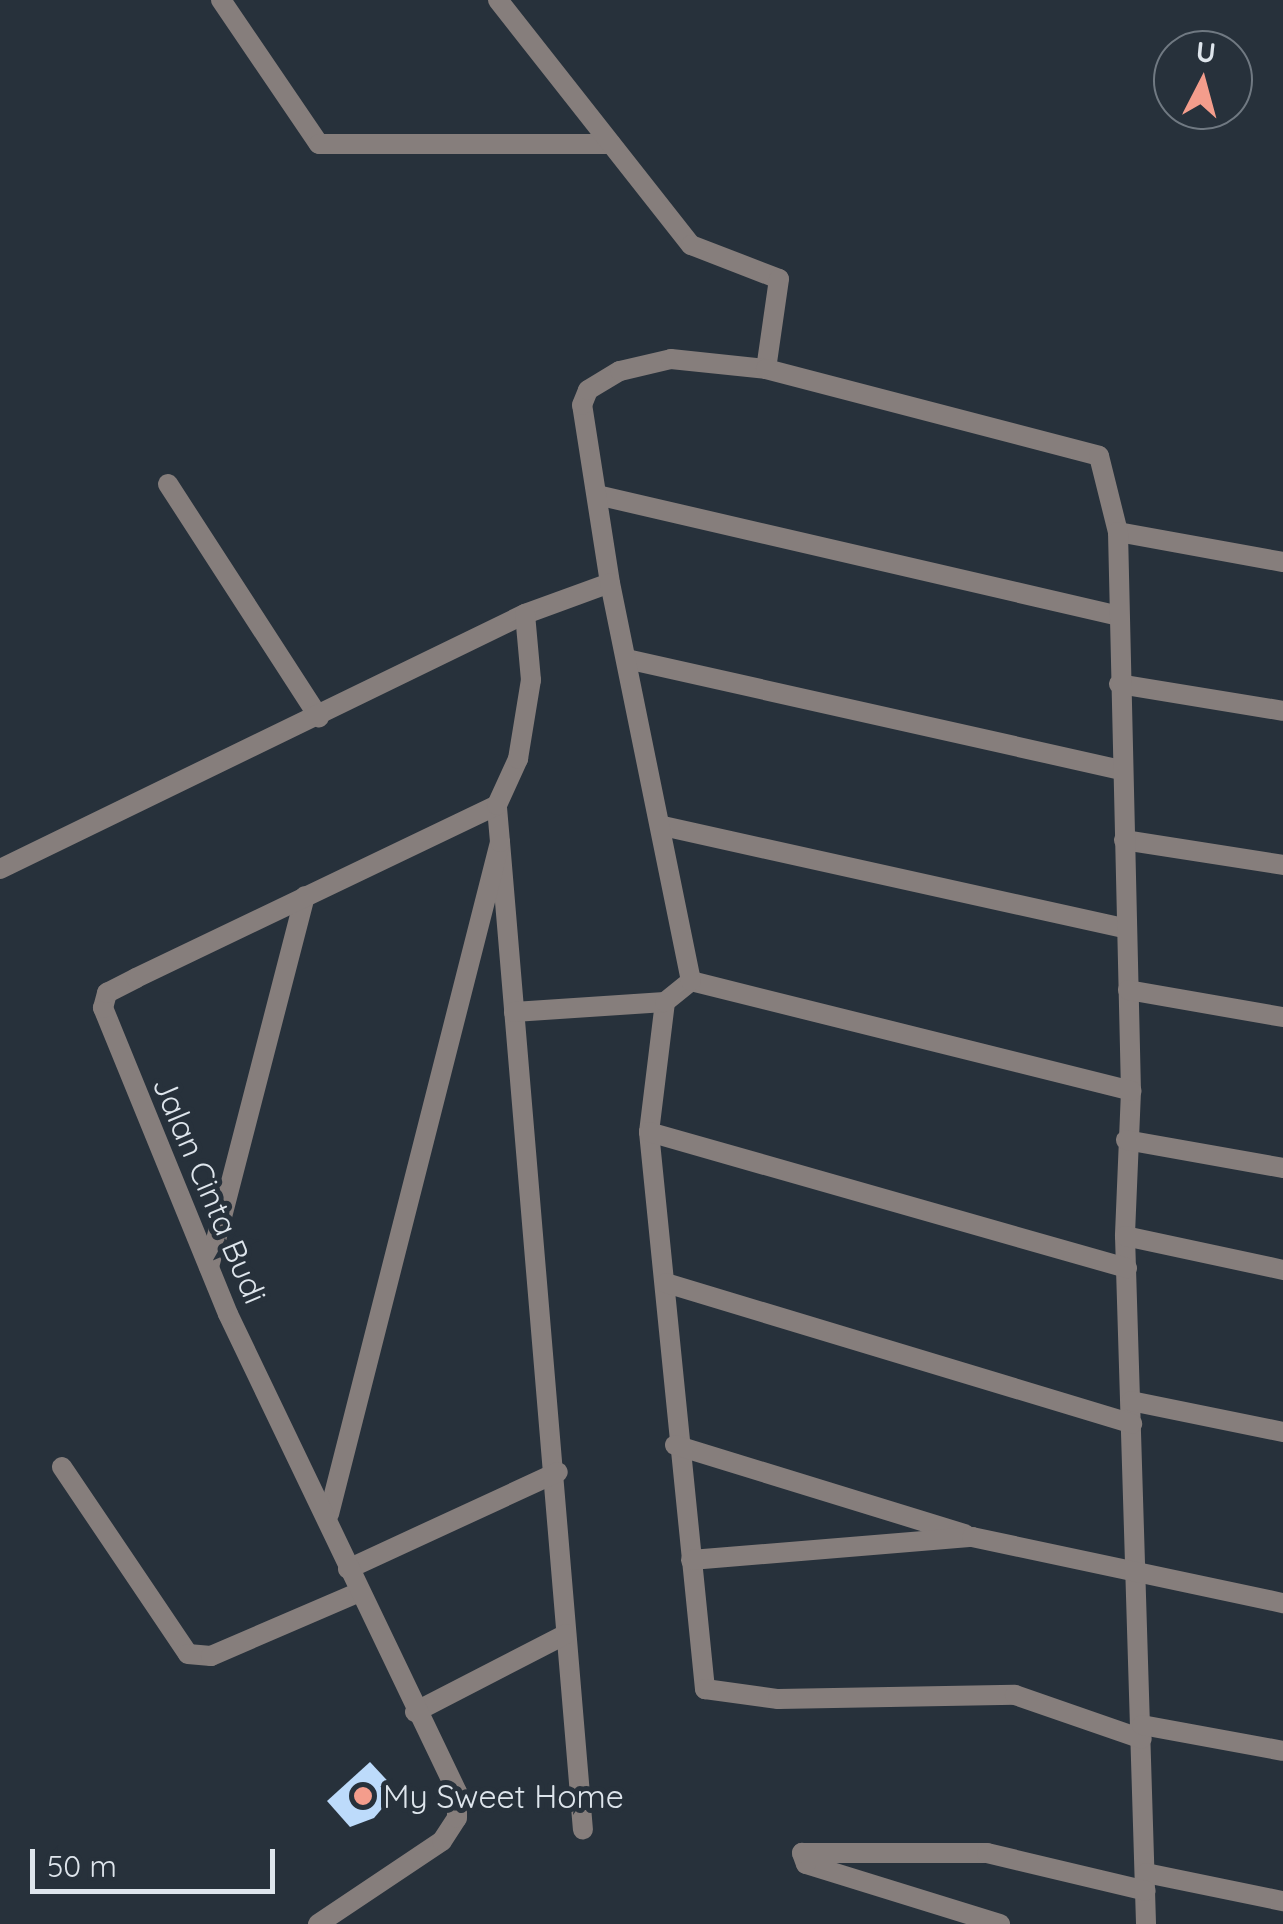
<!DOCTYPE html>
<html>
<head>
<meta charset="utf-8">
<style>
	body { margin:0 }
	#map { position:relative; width:1283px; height:1924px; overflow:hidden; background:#27313b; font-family:Quicksand,sans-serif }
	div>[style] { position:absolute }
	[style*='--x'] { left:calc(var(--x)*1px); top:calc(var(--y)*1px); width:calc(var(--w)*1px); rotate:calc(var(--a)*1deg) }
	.building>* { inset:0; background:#bddbfb }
	.minor>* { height:20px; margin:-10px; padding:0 10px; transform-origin:10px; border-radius:10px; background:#867e7c }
	.dots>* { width:28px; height:28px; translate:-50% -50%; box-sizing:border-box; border:5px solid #27313b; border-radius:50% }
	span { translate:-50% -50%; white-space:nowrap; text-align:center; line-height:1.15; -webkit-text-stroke:10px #27313b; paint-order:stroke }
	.street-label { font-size:32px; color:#dee5ec }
	.poi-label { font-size:32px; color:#dee5ec }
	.left { translate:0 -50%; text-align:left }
	.north { position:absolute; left:1153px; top:30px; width:100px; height:100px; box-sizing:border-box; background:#27313b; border:2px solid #707982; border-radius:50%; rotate:6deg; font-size:28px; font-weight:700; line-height:40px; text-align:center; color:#dee5ec }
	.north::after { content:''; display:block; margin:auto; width:35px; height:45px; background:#f49d8c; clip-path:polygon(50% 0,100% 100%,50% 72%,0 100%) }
	.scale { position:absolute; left:30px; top:1849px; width:245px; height:45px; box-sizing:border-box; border:5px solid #dee5ec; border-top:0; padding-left:12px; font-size:30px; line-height:35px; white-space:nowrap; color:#dee5ec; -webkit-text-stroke:8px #27313b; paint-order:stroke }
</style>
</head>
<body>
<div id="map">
	<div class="building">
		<i style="clip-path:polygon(370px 1762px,397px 1791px,374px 1818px,350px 1827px,327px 1801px)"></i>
	</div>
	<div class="minor">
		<i style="--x:221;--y:0;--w:174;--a:55.8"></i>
		<i style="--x:319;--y:144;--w:292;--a:0"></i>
		<i style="--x:498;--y:0;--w:312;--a:51.8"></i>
		<i style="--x:691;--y:245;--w:94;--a:21.1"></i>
		<i style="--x:779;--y:279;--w:91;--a:98.2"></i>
		<i style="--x:168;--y:484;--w:278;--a:57.1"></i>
		<i style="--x:597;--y:495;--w:536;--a:13.05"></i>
		<i style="--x:1118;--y:532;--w:168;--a:10.3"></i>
		<i style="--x:631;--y:660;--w:502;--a:12.65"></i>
		<i style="--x:1119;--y:684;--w:166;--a:9.3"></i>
		<i style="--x:663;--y:826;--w:474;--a:12.5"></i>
		<i style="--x:1124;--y:840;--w:161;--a:8.9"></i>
		<i style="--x:500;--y:842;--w:991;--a:85.2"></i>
		<i style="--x:0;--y:869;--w:584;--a:-25.91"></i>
		<i style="--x:525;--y:614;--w:90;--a:-20"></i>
		<i style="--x:610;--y:583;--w:180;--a:-98.9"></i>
		<i style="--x:582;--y:405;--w:16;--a:-68"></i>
		<i style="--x:588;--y:390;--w:37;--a:-31"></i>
		<i style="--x:620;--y:371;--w:52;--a:-13.2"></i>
		<i style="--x:671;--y:359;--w:96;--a:6"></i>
		<i style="--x:766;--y:369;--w:344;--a:14.6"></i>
		<i style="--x:1099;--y:456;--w:78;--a:76"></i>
		<i style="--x:1118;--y:532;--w:559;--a:88.67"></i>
		<i style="--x:1131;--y:1091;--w:145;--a:92.4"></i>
		<i style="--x:1125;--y:1236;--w:688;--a:88.25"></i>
		<i style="--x:691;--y:981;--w:454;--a:14"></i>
		<i style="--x:1128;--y:990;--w:157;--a:9.9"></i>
		<i style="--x:665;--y:1002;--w:131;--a:97"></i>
		<i style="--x:649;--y:1132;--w:560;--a:84.26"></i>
		<i style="--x:705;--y:1689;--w:74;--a:7.8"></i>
		<i style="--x:778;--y:1699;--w:237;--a:-1"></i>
		<i style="--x:1015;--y:1695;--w:134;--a:19.1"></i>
		<i style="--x:514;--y:1012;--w:151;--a:-3.8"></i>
		<i style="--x:665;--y:1002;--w:33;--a:-39"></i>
		<i style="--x:691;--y:981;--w:406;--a:-101.5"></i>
		<i style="--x:649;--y:1132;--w:497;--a:15.9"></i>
		<i style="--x:1126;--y:1140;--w:159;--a:10.1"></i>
		<i style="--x:1125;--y:1236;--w:162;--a:12.1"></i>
		<i style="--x:209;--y:1267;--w:383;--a:-75.5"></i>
		<i style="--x:666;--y:1283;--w:487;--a:16.8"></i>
		<i style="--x:1131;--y:1401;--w:155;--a:11.5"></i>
		<i style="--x:675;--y:1445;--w:303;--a:17.1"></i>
		<i style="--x:62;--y:1467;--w:225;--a:56"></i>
		<i style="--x:188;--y:1654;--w:23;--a:5"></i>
		<i style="--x:211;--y:1656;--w:157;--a:-23.3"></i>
		<i style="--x:329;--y:1514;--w:693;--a:-75.72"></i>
		<i style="--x:500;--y:842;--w:37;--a:-95"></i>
		<i style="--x:691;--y:1560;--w:282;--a:-4.7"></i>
		<i style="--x:972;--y:1537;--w:318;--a:12"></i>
		<i style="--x:348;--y:1569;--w:231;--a:-24.8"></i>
		<i style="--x:415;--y:1712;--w:170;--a:-27.3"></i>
		<i style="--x:1142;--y:1725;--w:143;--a:10.4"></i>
		<i style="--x:1146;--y:1873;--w:140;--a:11.6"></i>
		<i style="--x:318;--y:1924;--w:149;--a:-33.8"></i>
		<i style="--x:442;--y:1841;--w:27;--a:-57"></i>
		<i style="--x:457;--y:1818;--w:26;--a:-90"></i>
		<i style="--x:457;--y:1792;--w:530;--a:-115.6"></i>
		<i style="--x:228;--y:1314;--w:331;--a:-112.2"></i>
		<i style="--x:103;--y:1008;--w:16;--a:-75"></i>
		<i style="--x:107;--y:993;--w:33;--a:-27"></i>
		<i style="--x:136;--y:978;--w:400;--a:-25.6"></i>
		<i style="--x:497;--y:805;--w:51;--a:-65.5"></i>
		<i style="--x:518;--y:759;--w:80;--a:-80.7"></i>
		<i style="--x:531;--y:680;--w:66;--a:-95.2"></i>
		<i style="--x:1000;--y:1924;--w:203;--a:-162.8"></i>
		<i style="--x:806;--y:1864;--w:12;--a:-110"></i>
		<i style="--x:802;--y:1853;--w:185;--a:0"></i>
		<i style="--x:987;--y:1853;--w:163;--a:13.4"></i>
	</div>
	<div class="dots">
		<i style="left:363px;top:1796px;background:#f49d8c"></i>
	</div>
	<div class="street-label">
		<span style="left:210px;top:1190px;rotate:67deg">Jalan Cinta Budi</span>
	</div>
	<div class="poi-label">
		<span class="left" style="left:383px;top:1796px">My Sweet Home</span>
	</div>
	<div class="north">U</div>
	<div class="scale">50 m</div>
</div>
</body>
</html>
